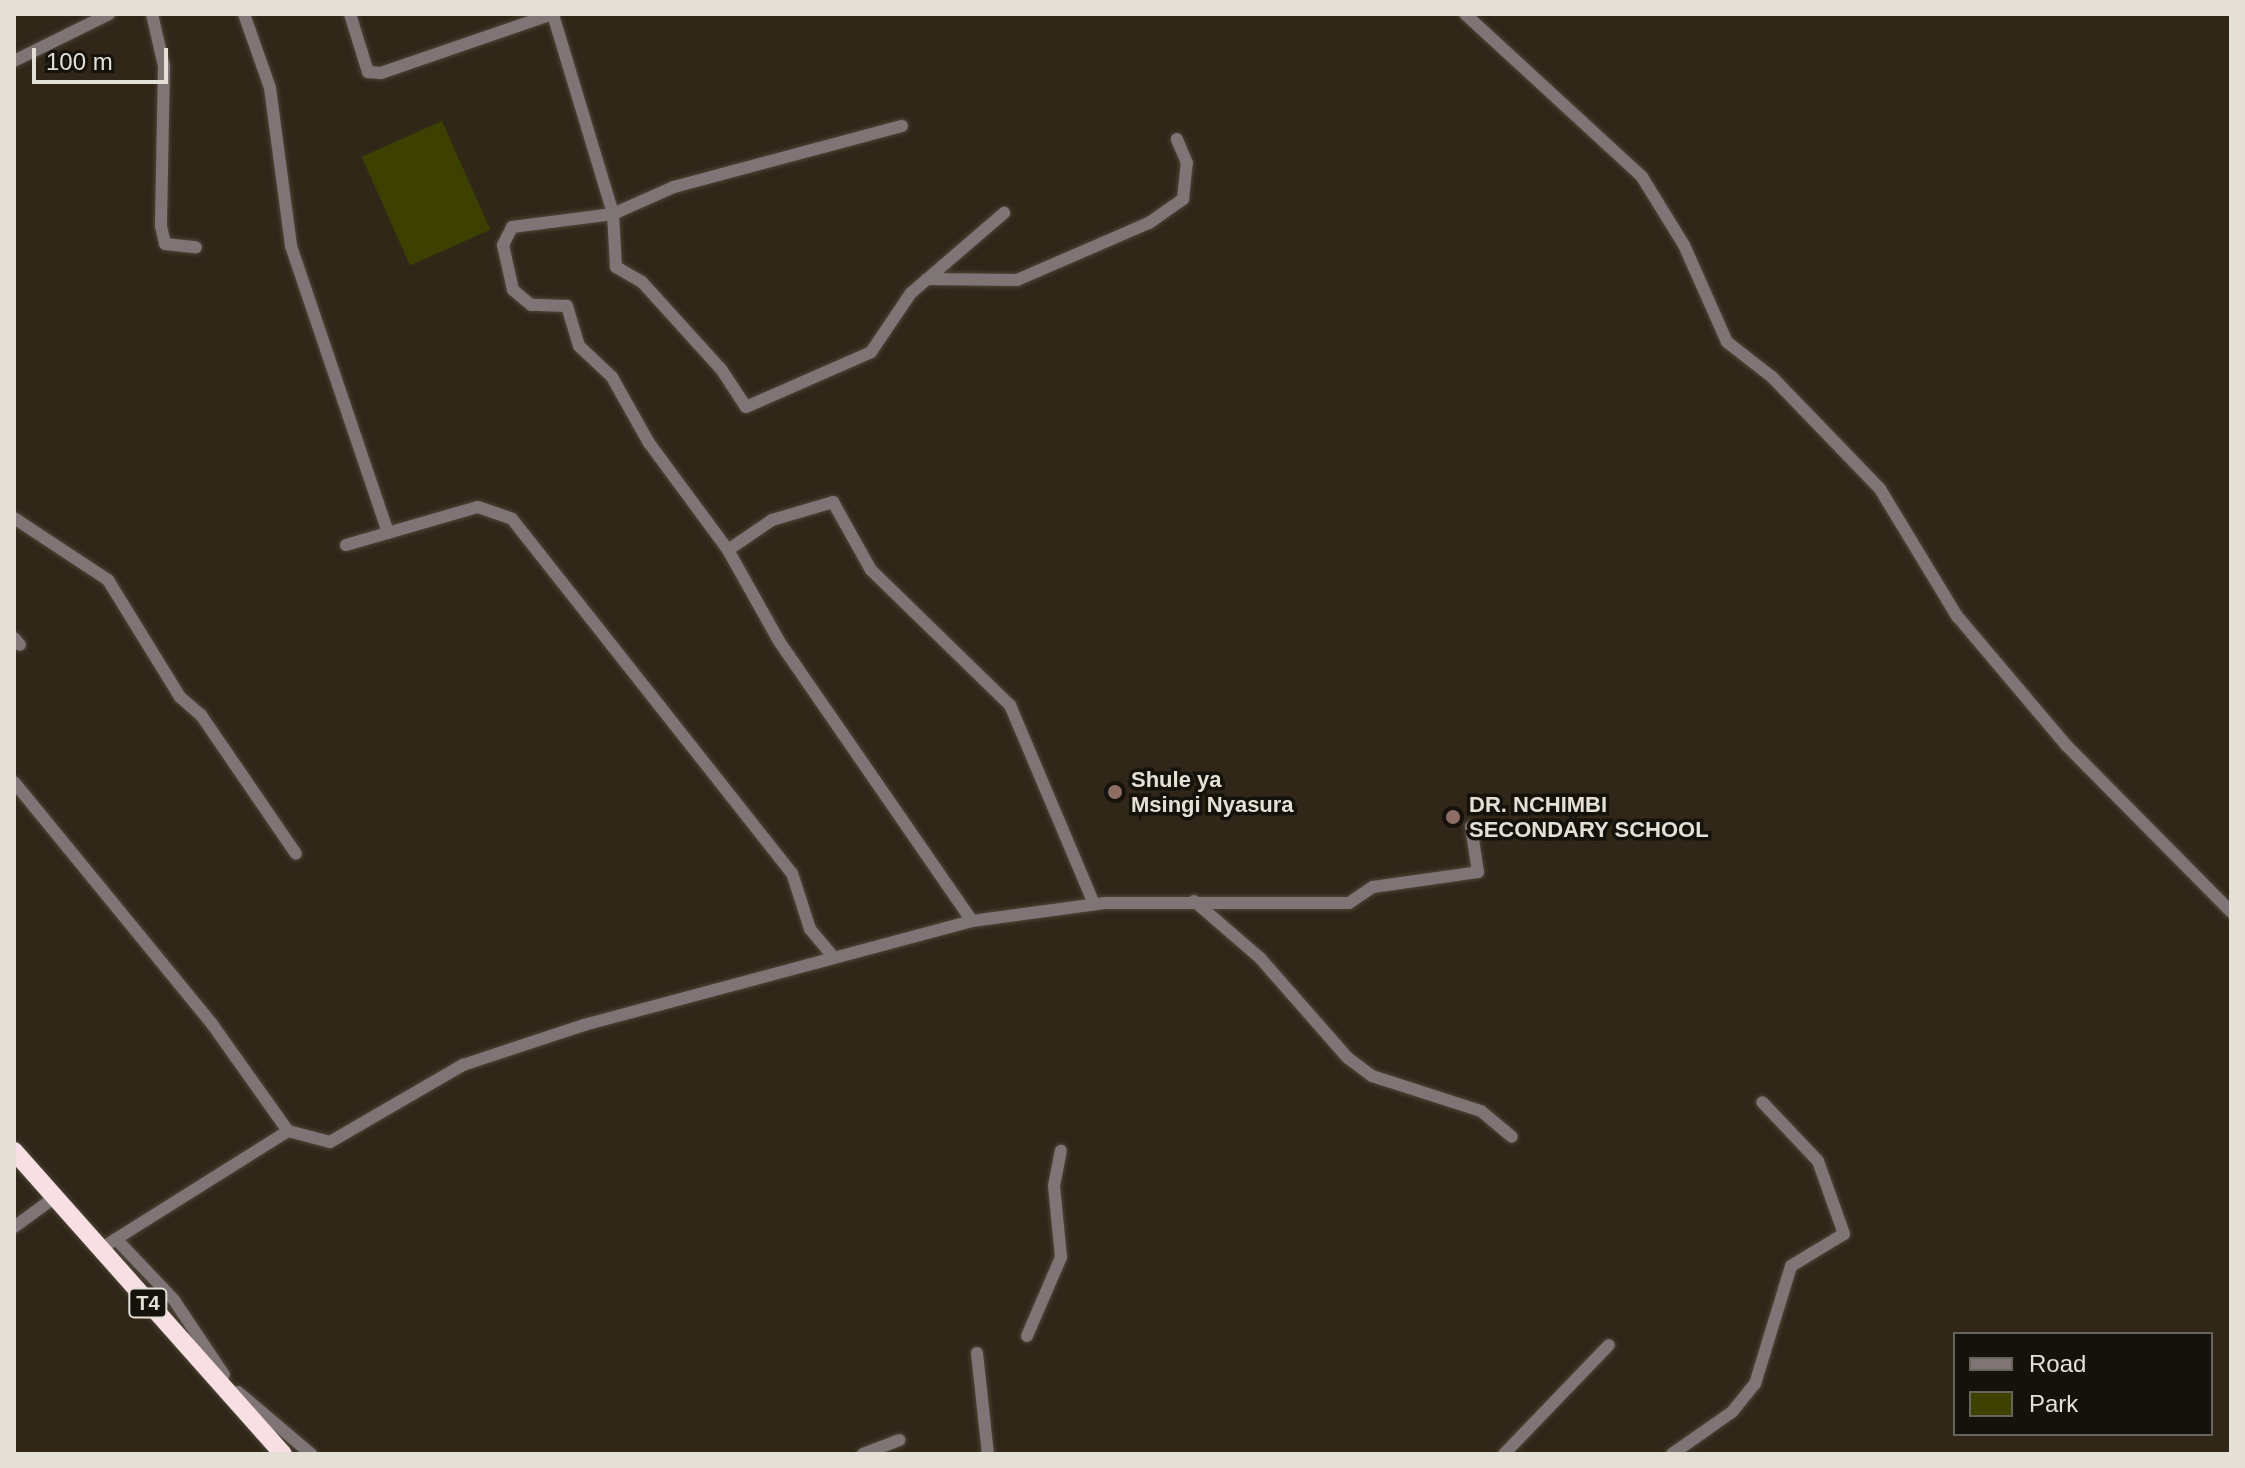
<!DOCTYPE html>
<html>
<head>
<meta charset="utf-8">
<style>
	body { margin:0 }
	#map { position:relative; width:2245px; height:1468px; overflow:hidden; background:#302719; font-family:Helvetica,sans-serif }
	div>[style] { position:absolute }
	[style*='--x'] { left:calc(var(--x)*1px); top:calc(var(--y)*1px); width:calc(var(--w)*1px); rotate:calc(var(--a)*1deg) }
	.green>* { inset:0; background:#3c4101; transform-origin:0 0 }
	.roads { filter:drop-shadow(0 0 2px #4d4537) drop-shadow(0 0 2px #4d4537) }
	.minor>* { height:12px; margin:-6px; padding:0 6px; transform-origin:6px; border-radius:6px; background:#7f7576 }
	.highway>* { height:18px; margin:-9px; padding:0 9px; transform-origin:9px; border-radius:9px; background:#f8dfe4 }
	.dots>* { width:22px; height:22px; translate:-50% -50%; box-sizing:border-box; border:4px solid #15110b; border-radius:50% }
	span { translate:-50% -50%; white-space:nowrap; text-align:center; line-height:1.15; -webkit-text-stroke:7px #15110b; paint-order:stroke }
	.shield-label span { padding:2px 6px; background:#15110b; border:2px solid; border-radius:6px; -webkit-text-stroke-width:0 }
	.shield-label { font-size:20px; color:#e5e0d6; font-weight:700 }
	.poi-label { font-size:22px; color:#e5e0d6; font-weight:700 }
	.left { translate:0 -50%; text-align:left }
	.frame { position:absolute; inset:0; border:16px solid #e5e0d6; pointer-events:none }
	.legend { position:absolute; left:1953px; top:1332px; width:260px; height:104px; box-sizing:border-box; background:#15110b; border:2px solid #68645c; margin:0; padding:10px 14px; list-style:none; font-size:24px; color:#e5e0d6 }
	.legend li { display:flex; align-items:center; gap:16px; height:40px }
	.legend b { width:40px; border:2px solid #68645c }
	.scale { position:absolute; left:32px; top:48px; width:136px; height:36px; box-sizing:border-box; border:4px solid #e5e0d6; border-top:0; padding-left:10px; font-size:24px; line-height:28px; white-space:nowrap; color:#e5e0d6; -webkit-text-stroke:6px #15110b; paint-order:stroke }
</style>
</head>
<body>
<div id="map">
	<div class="green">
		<i style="left:442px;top:121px;width:119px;height:88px;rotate:66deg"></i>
	</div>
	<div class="roads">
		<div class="minor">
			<i style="--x:152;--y:14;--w:53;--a:77"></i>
			<i style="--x:164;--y:66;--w:160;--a:91.1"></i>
			<i style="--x:161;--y:226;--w:18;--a:77"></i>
			<i style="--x:165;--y:244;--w:31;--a:6"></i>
			<i style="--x:244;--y:14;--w:78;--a:70.6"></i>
			<i style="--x:270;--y:88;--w:159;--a:82.4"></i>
			<i style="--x:291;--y:246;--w:303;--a:71.3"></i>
			<i style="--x:350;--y:14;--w:61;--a:72.8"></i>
			<i style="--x:368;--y:72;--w:13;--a:4"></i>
			<i style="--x:381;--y:73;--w:181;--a:-19"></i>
			<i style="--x:1465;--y:14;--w:241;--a:42.6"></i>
			<i style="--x:1642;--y:177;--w:80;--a:58.3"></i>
			<i style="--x:1684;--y:245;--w:106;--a:66.1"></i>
			<i style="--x:1727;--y:342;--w:57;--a:37.9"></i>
			<i style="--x:1772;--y:377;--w:156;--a:46"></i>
			<i style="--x:1880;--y:489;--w:149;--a:58.8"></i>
			<i style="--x:1957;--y:616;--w:169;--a:49.8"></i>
			<i style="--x:2066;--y:745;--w:235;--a:45.3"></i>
			<i style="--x:554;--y:18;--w:205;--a:73.2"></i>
			<i style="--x:613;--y:214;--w:53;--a:86.8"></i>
			<i style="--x:616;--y:267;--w:30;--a:30"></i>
			<i style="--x:642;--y:282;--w:118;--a:47.8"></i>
			<i style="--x:721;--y:369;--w:45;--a:56.7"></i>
			<i style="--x:746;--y:407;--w:137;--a:-23.7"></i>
			<i style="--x:871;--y:352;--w:71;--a:-55.9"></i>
			<i style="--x:911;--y:293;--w:123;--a:-40.7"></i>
			<i style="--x:14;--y:61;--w:106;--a:-26.3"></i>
			<i style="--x:927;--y:279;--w:90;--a:0.6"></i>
			<i style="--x:1017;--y:280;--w:144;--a:-23.4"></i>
			<i style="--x:1149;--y:223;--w:42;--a:-35.2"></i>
			<i style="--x:1183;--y:199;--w:36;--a:-84"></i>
			<i style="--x:1187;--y:163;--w:26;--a:-113"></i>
			<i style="--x:14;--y:518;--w:113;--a:33.4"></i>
			<i style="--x:108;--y:580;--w:137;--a:58.4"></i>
			<i style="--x:180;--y:697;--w:28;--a:41"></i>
			<i style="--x:201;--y:715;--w:168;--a:55.6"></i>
			<i style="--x:346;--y:545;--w:137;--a:-16.1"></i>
			<i style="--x:478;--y:507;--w:36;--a:19"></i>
			<i style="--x:512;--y:519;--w:451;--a:51.7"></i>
			<i style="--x:792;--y:873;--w:59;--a:72.2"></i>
			<i style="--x:810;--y:929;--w:33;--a:50"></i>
			<i style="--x:728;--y:550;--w:133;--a:-126.4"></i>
			<i style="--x:649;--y:443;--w:76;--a:-119.3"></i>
			<i style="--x:612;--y:377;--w:45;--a:-136.8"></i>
			<i style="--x:579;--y:346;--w:42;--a:-106.7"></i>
			<i style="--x:567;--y:306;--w:36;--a:-178"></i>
			<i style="--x:531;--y:305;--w:23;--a:-140"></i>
			<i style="--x:513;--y:290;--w:46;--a:-102.5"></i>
			<i style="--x:503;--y:245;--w:20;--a:-63"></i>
			<i style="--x:512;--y:227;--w:102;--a:-7.3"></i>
			<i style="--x:613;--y:214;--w:67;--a:-23.9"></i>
			<i style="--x:674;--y:187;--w:236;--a:-15"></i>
			<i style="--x:14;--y:638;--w:9;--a:49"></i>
			<i style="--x:14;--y:782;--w:313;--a:50.7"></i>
			<i style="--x:212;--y:1024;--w:131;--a:54.6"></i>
			<i style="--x:1194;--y:901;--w:87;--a:40.8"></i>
			<i style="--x:1260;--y:958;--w:133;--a:48.7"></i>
			<i style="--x:1348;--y:1058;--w:30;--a:37"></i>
			<i style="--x:1372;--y:1076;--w:114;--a:17.8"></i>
			<i style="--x:1481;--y:1111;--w:40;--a:40"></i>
			<i style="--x:972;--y:921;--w:340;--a:-124.6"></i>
			<i style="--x:779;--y:641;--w:104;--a:-119.3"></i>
			<i style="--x:728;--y:550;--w:53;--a:-34.3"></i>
			<i style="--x:772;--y:520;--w:64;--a:-16.4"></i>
			<i style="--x:833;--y:502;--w:78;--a:60.8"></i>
			<i style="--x:871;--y:570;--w:194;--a:44.2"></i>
			<i style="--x:1010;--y:705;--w:216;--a:67.1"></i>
			<i style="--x:14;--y:1227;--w:51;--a:-36.2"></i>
			<i style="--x:116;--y:1239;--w:84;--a:46.4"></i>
			<i style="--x:174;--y:1300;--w:90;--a:56.3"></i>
			<i style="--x:100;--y:1249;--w:222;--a:-32.1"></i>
			<i style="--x:288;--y:1131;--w:43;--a:14.7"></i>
			<i style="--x:330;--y:1142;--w:154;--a:-30.1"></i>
			<i style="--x:463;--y:1065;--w:127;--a:-18.3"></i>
			<i style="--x:584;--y:1025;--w:402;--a:-15"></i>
			<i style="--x:972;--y:921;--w:134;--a:-7.7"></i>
			<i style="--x:1105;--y:903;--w:244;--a:0"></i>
			<i style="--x:1349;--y:903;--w:29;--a:-34"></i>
			<i style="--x:1373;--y:887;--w:106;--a:-8.1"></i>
			<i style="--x:1478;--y:872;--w:46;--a:-98.8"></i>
			<i style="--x:1027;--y:1336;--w:86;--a:-66.7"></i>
			<i style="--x:1061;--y:1257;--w:71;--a:-95.6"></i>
			<i style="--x:1054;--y:1186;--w:36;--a:-79"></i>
			<i style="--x:977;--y:1353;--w:102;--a:83.8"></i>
			<i style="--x:238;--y:1392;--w:96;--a:40.3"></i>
			<i style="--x:863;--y:1454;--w:39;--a:-21"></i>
			<i style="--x:1504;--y:1454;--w:151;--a:-46.1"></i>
			<i style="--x:1672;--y:1454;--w:73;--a:-35"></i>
			<i style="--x:1732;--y:1412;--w:36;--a:-51"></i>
			<i style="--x:1755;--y:1384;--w:123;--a:-73"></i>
			<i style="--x:1791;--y:1266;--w:62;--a:-31.1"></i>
			<i style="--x:1844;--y:1234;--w:77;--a:-109.6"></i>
			<i style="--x:1818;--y:1161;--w:81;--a:-133.5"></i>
		</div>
		<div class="highway">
			<i style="--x:14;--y:1151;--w:405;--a:48.4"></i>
		</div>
	</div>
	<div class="dots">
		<i style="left:1115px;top:792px;background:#8d6e63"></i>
		<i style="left:1453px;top:817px;background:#8d6e63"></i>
	</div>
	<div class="shield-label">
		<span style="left:148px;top:1303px">T4</span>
	</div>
	<div class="poi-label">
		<span class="left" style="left:1131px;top:792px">Shule ya<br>Msingi Nyasura</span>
		<span class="left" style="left:1469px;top:817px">DR. NCHIMBI<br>SECONDARY SCHOOL</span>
	</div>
	<div class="frame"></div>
	<ul class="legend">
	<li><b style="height:10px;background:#7f7576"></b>Road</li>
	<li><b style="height:22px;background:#3c4101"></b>Park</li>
	</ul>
	<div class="scale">100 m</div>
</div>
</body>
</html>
